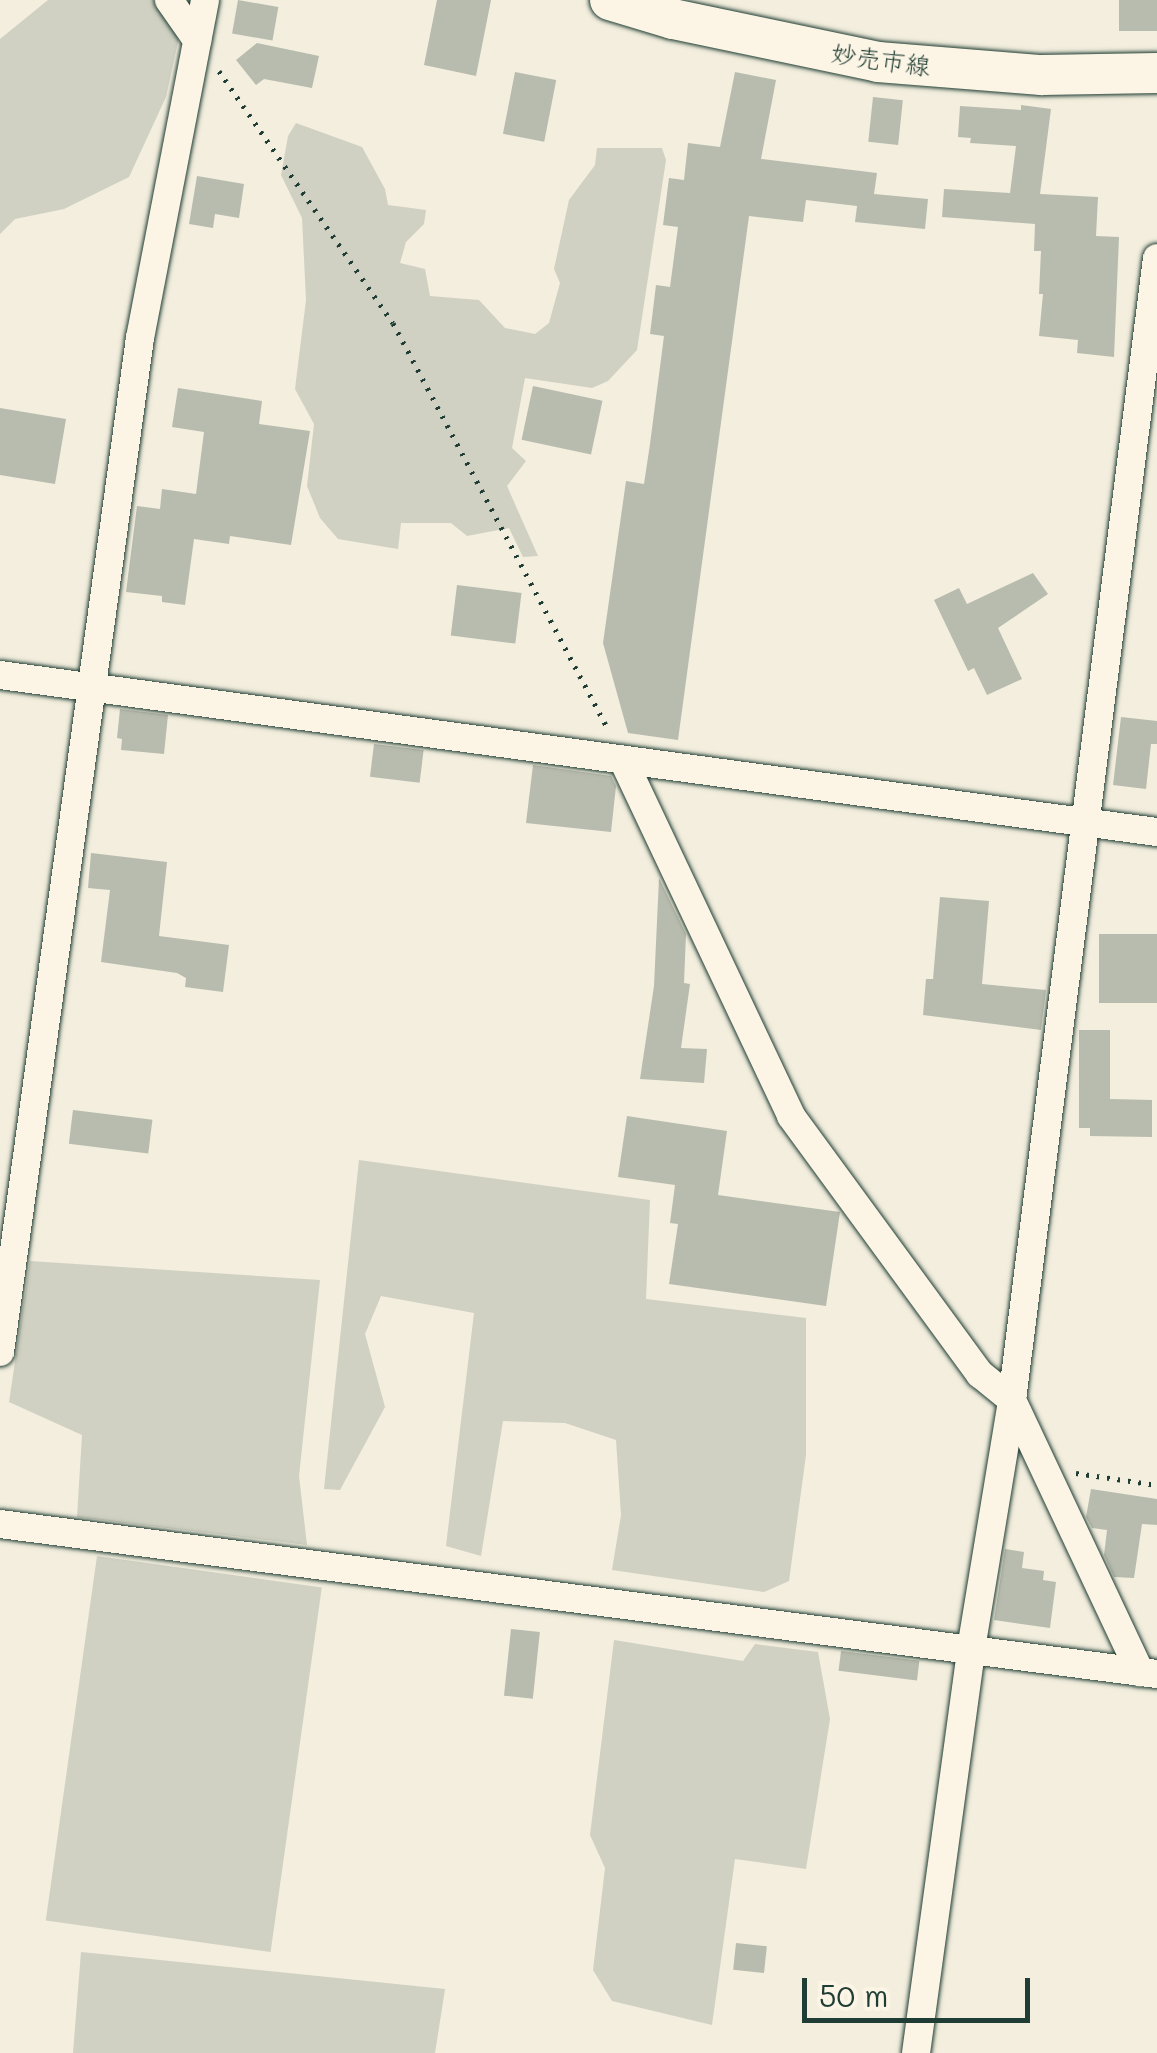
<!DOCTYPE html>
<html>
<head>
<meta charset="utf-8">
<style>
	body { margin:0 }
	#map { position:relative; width:1157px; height:2053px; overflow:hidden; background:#f3eede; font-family:Mali,"Klee One",sans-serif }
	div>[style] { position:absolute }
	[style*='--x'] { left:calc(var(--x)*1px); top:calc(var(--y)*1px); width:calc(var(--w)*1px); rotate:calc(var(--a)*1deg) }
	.green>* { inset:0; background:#d0d1c2; transform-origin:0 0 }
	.building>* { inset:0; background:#b8bcae; transform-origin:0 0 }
	.path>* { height:5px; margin-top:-2.5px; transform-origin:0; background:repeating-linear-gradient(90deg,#1f3d34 0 2.5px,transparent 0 10.5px) }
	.roads { filter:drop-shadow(0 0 2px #1f3d34) drop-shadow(0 0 2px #1f3d34) }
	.street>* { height:28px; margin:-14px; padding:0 14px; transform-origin:14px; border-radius:14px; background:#fcf5e5 }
	.secondary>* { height:40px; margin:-20px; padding:0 20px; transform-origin:20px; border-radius:20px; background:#fcf5e5 }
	span { translate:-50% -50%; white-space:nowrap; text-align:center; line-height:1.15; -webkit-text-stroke:8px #fcf5e5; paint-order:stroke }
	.street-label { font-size:25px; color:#1f3d34 }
	.scale { position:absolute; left:802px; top:1978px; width:228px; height:45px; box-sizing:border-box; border:5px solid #1f3d34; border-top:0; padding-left:12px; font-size:30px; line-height:35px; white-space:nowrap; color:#1f3d34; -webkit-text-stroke:8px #fcf5e5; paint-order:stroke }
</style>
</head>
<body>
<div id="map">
	<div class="green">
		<i style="clip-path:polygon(48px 0,187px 0,166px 97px,129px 177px,64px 209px,15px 219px,0 234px,0 39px)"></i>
		<i style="clip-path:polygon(296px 123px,362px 147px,385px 189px,388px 205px,426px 210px,424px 224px,406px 242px,400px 263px,425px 269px,430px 296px,479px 300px,505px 328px,535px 334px,549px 323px,560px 283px,554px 269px,569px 200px,595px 165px,597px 148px,662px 148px,666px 160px,637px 350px,608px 381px,592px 388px,525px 378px,512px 448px,526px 461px,507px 486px,538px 556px,523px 557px,509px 528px,467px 536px,451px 523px,401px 523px,398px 549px,338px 539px,320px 518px,307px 486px,314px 424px,295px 389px,306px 300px,302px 218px,281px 175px,288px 136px)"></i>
		<i style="clip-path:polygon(359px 1160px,650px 1200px,646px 1299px,806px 1318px,806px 1455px,789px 1581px,764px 1592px,612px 1570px,621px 1515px,616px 1440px,565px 1423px,503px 1421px,481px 1556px,446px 1546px,474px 1313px,381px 1296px,365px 1334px,385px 1407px,340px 1490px,324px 1489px)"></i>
		<i style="clip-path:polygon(30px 1261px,320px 1280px,299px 1476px,307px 1545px,77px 1517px,82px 1435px,9px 1402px)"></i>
		<i style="left:97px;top:1556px;width:227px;height:368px;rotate:8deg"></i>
		<i style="clip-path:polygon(614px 1640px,743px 1661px,755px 1644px,818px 1652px,830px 1719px,806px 1869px,735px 1859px,712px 2025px,612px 2001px,593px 1970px,605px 1868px,590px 1835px)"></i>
		<i style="clip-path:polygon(81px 1952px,445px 1989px,435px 2053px,73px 2053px)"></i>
	</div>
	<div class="building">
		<i style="left:238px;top:0;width:41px;height:34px;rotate:10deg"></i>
		<i style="clip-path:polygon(437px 0,491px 0,476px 76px,424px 65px)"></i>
		<i style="left:1119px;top:0;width:38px;height:31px"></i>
		<i style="clip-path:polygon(257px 43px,319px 56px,312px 88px,264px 79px,256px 85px,236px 60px)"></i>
		<i style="left:515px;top:72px;width:42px;height:63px;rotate:11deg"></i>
		<i style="clip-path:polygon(735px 72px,776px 80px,761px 159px,877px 173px,874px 194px,928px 199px,925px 229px,855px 222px,857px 206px,806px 200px,803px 222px,749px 216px,678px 740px,628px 733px,603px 643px,626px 481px,644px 484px,650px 444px,664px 336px,650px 334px,656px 285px,670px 287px,678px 227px,663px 225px,669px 178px,684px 180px,688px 143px,720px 147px)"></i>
		<i style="left:873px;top:97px;width:30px;height:45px;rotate:6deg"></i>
		<i style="clip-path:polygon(1021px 105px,1051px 109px,1040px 194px,1098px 197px,1096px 236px,1119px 237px,1114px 357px,1077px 353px,1078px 340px,1039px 336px,1043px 294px,1039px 294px,1041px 251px,1034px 251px,1035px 224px,942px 217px,944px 189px,1010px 193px,1016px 146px,970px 143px,971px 138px,958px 137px,960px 106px,1021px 110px)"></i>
		<i style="clip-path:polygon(197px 176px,244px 184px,239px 218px,215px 214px,213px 228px,189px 224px)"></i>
		<i style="left:533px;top:386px;width:71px;height:55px;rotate:12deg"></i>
		<i style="clip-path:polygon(178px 388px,262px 401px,259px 424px,310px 431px,291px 545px,230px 536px,229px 544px,194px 539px,185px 605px,162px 602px,162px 596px,126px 592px,137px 506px,160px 509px,162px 489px,196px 494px,204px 432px,172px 427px)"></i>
		<i style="clip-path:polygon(0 408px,66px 419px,55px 484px,0 475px)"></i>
		<i style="clip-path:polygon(1033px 573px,1048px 594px,998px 628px,1022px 679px,987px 695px,974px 668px,968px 671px,934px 600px,959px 588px,967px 604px)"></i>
		<i style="left:457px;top:585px;width:65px;height:51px;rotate:7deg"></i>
		<i style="clip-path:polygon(120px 709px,168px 715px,164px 754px,121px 750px,122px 739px,117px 738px)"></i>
		<i style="clip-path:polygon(1121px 717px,1157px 721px,1157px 744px,1151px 744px,1146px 789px,1113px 785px)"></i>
		<i style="left:374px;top:744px;width:50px;height:33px;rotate:7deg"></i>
		<i style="clip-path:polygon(533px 765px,611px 776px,616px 786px,611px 832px,526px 823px)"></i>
		<i style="clip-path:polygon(91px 853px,167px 862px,159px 936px,229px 945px,223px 992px,185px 987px,186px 978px,177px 973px,101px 962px,110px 890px,88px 888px)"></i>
		<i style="clip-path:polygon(659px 878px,686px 934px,684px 983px,690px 984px,681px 1048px,707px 1049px,704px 1083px,640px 1079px,654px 986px)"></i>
		<i style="clip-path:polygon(940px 897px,989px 901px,982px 984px,1046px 990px,1041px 1030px,923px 1015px,926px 979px,933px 979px)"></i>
		<i style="left:1157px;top:934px;width:69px;height:58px;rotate:90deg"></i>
		<i style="clip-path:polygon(1079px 1030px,1110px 1030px,1110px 1099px,1152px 1100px,1152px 1137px,1090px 1136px,1090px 1128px,1079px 1128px)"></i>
		<i style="left:73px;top:1110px;width:80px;height:34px;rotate:7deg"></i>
		<i style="clip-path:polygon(627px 1116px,727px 1131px,718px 1195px,840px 1212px,826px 1306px,669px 1284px,678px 1224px,670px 1223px,675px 1185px,618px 1177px)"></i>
		<i style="clip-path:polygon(1091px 1489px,1157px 1499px,1157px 1525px,1142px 1524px,1134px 1578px,1114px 1577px,1104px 1555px,1107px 1530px,1092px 1528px,1086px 1517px)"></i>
		<i style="clip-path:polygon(1005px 1549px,1024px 1552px,1022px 1568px,1044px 1571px,1043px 1580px,1056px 1582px,1050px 1628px,994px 1620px)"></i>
		<i style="left:511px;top:1629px;width:29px;height:67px;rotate:6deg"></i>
		<i style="left:841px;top:1651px;width:79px;height:20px;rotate:7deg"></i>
		<i style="left:736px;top:1943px;width:31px;height:27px;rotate:6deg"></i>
	</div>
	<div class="path">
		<i style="--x:219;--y:71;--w:306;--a:55.4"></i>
		<i style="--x:393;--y:323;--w:458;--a:62.1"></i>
		<i style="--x:1076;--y:1473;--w:82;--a:8.4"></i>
	</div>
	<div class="roads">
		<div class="street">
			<i style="--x:169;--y:0;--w:49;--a:55"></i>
			<i style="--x:0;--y:675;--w:1168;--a:7.73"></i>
			<i style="--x:623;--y:760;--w:394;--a:64.7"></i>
			<i style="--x:791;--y:1116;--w:320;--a:53.8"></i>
			<i style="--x:980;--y:1374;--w:41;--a:39.1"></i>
			<i style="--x:1012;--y:1400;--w:301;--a:64.8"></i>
			<i style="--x:0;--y:1352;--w:1024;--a:-82.14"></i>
			<i style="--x:140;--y:338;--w:344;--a:-79.1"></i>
			<i style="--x:0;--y:1524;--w:1167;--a:7.39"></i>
			<i style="--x:916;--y:2053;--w:408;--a:-82.2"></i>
			<i style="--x:971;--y:1649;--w:252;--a:-80.6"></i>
			<i style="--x:1012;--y:1400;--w:1151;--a:-82.76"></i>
		</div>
		<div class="secondary">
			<i style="--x:610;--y:0;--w:66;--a:16.8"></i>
			<i style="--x:673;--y:19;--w:209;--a:11.8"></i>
			<i style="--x:878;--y:62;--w:164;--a:4.6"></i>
			<i style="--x:1041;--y:75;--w:116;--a:-1"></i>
		</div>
	</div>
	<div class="street-label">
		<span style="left:881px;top:59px;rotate:8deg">妙売市線</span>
	</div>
	<div class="scale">50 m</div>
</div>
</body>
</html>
